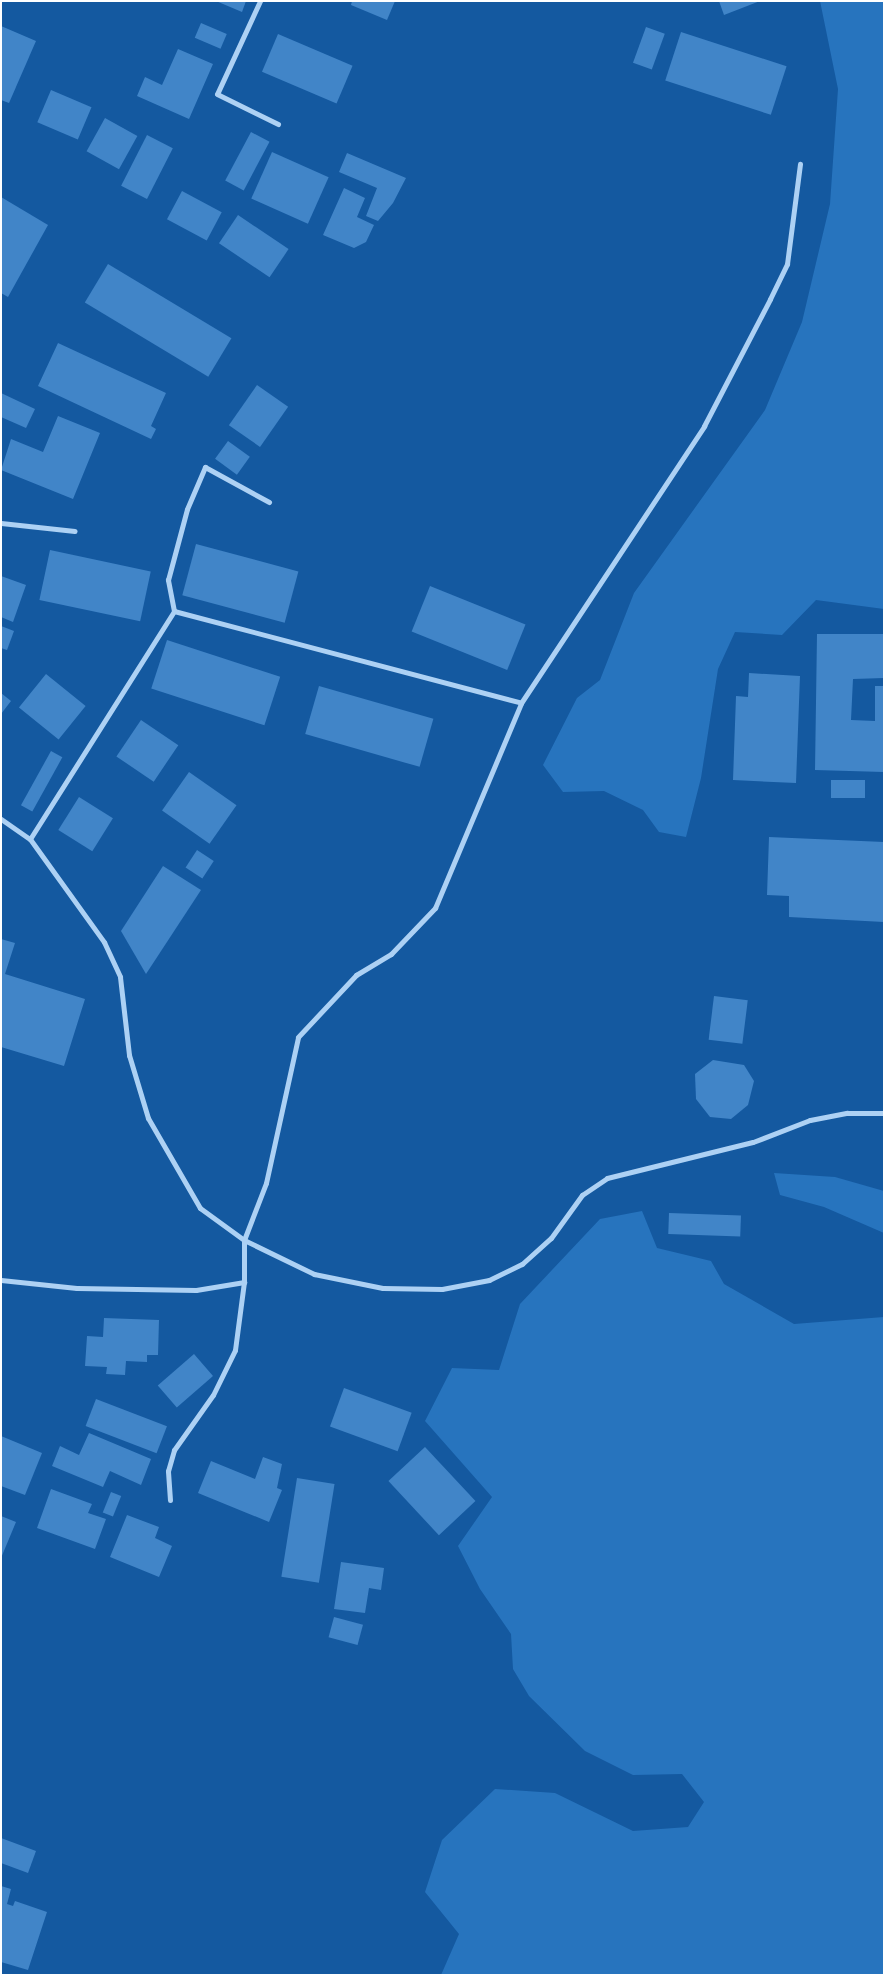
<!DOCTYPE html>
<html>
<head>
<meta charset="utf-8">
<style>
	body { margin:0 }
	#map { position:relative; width:885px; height:1976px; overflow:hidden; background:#1459a0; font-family:Montserrat,sans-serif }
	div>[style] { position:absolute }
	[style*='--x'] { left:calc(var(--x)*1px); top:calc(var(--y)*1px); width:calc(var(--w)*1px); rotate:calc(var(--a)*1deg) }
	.green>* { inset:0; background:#2774be }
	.building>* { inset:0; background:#4185c8; transform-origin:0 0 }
	.minor>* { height:5px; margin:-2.5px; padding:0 2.5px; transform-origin:2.5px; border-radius:2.5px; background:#add1f4 }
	span { translate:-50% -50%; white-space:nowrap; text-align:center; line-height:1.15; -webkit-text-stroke:5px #1459a0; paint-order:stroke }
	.frame { position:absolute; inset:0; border:2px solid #fff; pointer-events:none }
</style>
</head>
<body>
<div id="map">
	<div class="green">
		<i style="clip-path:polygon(820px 1px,884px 1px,884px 609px,816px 600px,782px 635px,735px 632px,718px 669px,701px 778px,686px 837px,659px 832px,643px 810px,604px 791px,563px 792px,543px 765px,577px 698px,600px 680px,634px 593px,765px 410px,802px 322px,830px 204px,838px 89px)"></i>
		<i style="clip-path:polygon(774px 1173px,835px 1177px,884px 1191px,884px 1233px,824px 1207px,780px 1195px)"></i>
		<i style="clip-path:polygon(642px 1211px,657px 1248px,711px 1261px,724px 1284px,794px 1324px,884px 1317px,884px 1975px,441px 1975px,459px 1934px,425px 1892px,442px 1840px,495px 1789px,555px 1793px,633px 1831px,688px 1827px,704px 1802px,682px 1774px,633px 1775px,585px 1751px,529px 1696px,513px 1669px,511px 1634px,480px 1589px,458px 1546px,492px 1497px,425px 1421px,452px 1368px,499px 1370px,520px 1304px,600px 1219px)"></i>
	</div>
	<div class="building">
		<i style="clip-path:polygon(216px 1px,246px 1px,242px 12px)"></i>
		<i style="clip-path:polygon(352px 1px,395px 1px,387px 20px,351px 5px)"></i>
		<i style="clip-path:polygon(719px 1px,760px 1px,724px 15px)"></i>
		<i style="left:201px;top:23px;width:28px;height:16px;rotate:23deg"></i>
		<i style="clip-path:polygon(1px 26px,36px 41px,9px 103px,1px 100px)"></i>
		<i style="left:646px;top:27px;width:20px;height:38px;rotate:20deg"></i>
		<i style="left:681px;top:32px;width:111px;height:51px;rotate:18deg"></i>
		<i style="left:278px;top:34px;width:81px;height:41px;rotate:23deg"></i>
		<i style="clip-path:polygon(178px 49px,213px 64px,189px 119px,137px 96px,145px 77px,162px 85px)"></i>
		<i style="left:51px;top:90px;width:44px;height:35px;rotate:23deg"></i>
		<i style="left:105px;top:118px;width:37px;height:38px;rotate:29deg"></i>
		<i style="left:251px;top:132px;width:21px;height:55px;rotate:28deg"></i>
		<i style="left:147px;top:135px;width:29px;height:57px;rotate:27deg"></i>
		<i style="left:272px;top:152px;width:62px;height:51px;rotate:24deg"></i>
		<i style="clip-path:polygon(347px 153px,406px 178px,393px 203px,378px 221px,366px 216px,377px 188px,339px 172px)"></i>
		<i style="clip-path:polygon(344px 188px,365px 198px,357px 217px,374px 225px,366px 242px,354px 248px,323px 235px)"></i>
		<i style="left:182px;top:191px;width:45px;height:32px;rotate:28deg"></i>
		<i style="clip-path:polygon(1px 197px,48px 225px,8px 297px,1px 293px)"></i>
		<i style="left:238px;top:215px;width:61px;height:34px;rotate:34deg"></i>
		<i style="left:108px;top:264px;width:144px;height:45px;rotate:31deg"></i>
		<i style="clip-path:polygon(58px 343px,166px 393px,151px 426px,156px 429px,151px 439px,38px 386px)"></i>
		<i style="left:257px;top:385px;width:38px;height:49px;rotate:35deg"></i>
		<i style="clip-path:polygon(1px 393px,35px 409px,26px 428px,1px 417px)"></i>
		<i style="clip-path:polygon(58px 416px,100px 433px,73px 499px,1px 470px,11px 439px,43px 452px)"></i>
		<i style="left:228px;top:441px;width:27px;height:22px;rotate:36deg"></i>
		<i style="left:196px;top:544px;width:106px;height:53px;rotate:15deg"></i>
		<i style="left:50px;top:550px;width:103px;height:51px;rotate:12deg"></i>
		<i style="clip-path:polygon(1px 576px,26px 585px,13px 622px,1px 617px)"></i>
		<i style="left:430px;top:586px;width:103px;height:49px;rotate:22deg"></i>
		<i style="clip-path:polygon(1px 626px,14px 631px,7px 650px,1px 648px)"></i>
		<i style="clip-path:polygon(817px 634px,884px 634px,884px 678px,853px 679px,851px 720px,875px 721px,875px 686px,884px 686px,884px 772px,815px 770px)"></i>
		<i style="left:167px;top:640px;width:119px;height:51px;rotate:18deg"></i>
		<i style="clip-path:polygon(749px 673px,800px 676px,796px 783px,733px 780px,736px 696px,748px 697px)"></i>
		<i style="left:46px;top:674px;width:51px;height:43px;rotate:39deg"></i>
		<i style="left:319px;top:686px;width:119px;height:50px;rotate:16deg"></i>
		<i style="clip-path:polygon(1px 693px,11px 701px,1px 714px)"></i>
		<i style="left:141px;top:720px;width:45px;height:44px;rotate:34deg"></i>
		<i style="left:51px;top:751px;width:13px;height:62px;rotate:29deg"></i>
		<i style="left:189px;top:772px;width:58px;height:47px;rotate:35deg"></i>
		<i style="left:831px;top:780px;width:34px;height:18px"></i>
		<i style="left:79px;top:797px;width:40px;height:39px;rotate:32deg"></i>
		<i style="clip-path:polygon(769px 837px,884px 842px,884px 922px,789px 917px,789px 896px,767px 895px)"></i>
		<i style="left:197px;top:850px;width:20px;height:21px;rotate:33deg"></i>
		<i style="clip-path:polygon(163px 866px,201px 890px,146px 974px,121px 931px)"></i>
		<i style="clip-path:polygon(1px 939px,15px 943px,5px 974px,85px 999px,64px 1066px,1px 1047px)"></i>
		<i style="left:714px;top:996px;width:34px;height:44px;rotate:7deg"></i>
		<i style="clip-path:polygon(713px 1060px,744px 1065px,754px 1081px,748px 1105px,731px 1119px,710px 1117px,696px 1099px,695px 1074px)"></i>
		<i style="left:669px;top:1213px;width:72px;height:21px;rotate:2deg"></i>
		<i style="clip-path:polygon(104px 1318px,159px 1320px,158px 1355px,147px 1355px,147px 1362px,126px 1361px,125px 1375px,106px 1374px,107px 1367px,85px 1366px,87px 1336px,103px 1337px)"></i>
		<i style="left:194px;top:1354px;width:29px;height:48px;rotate:49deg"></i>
		<i style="left:344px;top:1388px;width:72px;height:41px;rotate:20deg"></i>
		<i style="left:96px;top:1399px;width:76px;height:29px;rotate:21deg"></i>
		<i style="clip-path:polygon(89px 1433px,151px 1459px,141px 1485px,110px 1471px,103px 1487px,52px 1466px,60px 1446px,79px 1455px)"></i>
		<i style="clip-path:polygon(1px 1436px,42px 1453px,25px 1495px,1px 1486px)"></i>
		<i style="left:425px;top:1447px;width:74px;height:50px;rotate:47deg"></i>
		<i style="clip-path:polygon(263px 1457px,282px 1464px,277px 1488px,282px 1490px,269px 1522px,198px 1493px,211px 1461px,255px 1479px)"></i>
		<i style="left:297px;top:1478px;width:38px;height:100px;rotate:9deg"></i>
		<i style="clip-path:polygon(51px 1489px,92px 1504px,88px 1513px,106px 1519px,95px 1549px,37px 1528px)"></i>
		<i style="left:111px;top:1492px;width:11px;height:22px;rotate:22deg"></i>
		<i style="clip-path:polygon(127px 1515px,159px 1527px,155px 1538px,172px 1546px,159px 1577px,110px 1557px)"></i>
		<i style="clip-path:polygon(1px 1516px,16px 1522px,1px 1558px)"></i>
		<i style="clip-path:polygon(341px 1562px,384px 1568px,381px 1590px,369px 1588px,365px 1613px,334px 1609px)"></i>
		<i style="left:334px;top:1617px;width:30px;height:21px;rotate:15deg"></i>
		<i style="clip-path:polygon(1px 1838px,36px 1851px,28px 1873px,1px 1863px)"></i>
		<i style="clip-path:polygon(1px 1886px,11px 1889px,7px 1904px,13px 1906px,15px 1901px,47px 1912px,28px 1970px,1px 1962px)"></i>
	</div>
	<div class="minor">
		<i style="--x:260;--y:1;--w:102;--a:114.8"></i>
		<i style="--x:217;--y:94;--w:68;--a:26.2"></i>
		<i style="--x:1;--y:523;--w:74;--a:6.2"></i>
		<i style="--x:174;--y:611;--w:32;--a:-101"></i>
		<i style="--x:168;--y:580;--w:73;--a:-75"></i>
		<i style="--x:187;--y:509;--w:46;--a:-66.8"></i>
		<i style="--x:205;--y:467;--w:73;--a:28.7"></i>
		<i style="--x:1;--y:819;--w:35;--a:35"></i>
		<i style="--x:30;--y:839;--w:127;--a:54.3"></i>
		<i style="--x:104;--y:942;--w:38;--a:65"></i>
		<i style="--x:120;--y:977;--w:79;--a:83.4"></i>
		<i style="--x:129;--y:1055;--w:66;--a:73.2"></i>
		<i style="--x:148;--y:1118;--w:104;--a:60"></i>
		<i style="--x:200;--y:1208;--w:54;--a:36"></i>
		<i style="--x:244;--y:1240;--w:78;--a:25.9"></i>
		<i style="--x:314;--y:1274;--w:70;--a:11.5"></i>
		<i style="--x:383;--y:1288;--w:59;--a:1"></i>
		<i style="--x:442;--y:1289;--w:48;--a:-10.8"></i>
		<i style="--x:489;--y:1280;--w:37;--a:-26"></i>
		<i style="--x:522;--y:1264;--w:39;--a:-42"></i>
		<i style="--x:551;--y:1238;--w:53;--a:-54.2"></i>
		<i style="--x:582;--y:1195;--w:30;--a:-34"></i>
		<i style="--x:607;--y:1178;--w:150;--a:-13.9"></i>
		<i style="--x:753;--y:1142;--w:61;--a:-21.1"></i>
		<i style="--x:810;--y:1120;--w:38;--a:-11"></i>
		<i style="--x:847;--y:1113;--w:37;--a:0"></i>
		<i style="--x:30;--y:839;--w:270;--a:-57.7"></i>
		<i style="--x:174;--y:611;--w:359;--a:14.8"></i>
		<i style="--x:1;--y:1280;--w:76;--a:6"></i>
		<i style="--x:77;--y:1288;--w:119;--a:1"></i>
		<i style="--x:196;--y:1290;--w:49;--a:-9.5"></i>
		<i style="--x:170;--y:1500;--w:29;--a:-94"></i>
		<i style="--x:168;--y:1471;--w:22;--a:-74"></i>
		<i style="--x:174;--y:1450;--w:67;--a:-54.7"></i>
		<i style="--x:213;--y:1395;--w:50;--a:-63.9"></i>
		<i style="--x:235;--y:1350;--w:69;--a:-82.5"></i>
		<i style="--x:244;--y:1282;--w:42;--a:-90"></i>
		<i style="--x:244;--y:1240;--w:61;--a:-68.9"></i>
		<i style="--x:266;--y:1183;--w:149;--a:-77.6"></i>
		<i style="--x:298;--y:1037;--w:85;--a:-46.9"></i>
		<i style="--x:356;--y:975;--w:41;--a:-31"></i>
		<i style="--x:391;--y:954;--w:64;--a:-46.3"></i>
		<i style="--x:435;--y:908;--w:222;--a:-67.2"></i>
		<i style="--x:521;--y:703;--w:332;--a:-56.5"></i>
		<i style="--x:704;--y:426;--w:143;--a:-62.5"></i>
		<i style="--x:770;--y:299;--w:39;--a:-64"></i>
		<i style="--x:787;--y:264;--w:101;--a:-82.6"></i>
	</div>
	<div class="frame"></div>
</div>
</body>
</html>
